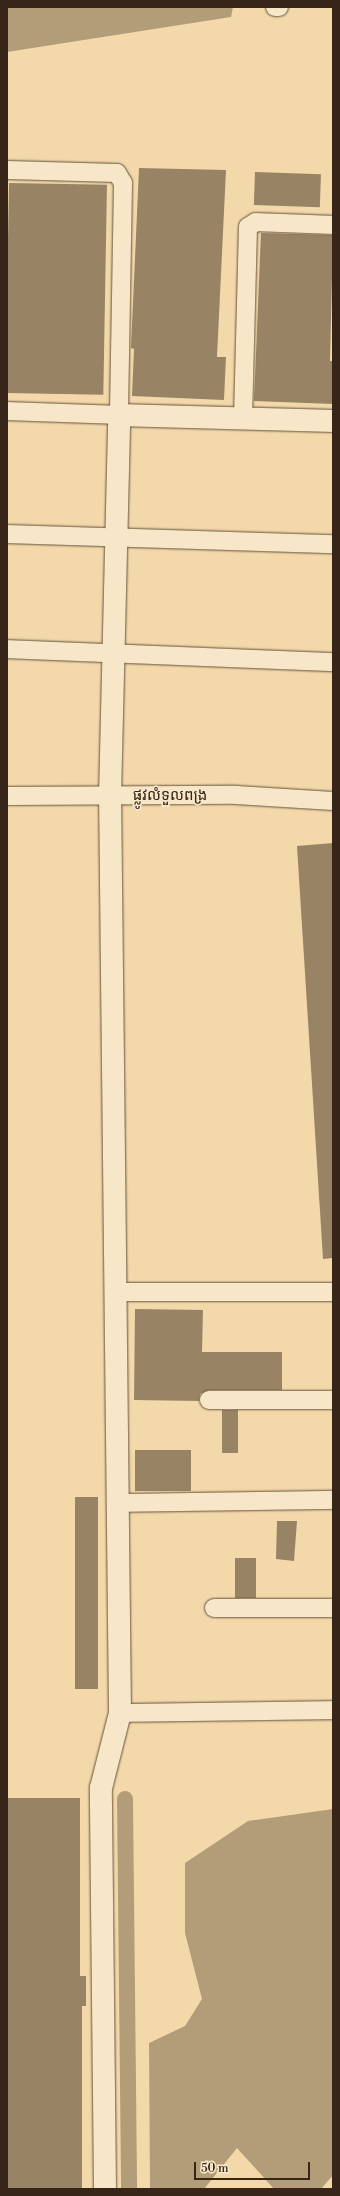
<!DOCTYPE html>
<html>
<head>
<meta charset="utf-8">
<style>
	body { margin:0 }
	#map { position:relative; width:340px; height:2196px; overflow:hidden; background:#f3d9aa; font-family:"Libre Bodoni","Noto Sans Khmer",serif }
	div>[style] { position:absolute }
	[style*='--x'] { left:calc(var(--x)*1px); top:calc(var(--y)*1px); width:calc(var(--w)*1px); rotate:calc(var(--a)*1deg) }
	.water>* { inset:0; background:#b39c78 }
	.canal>* { height:16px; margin:-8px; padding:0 8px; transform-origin:8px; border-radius:8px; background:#b39c78 }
	.building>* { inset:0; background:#988364; transform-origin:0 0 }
	.roads { filter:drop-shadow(0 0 1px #65523c) drop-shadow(0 0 1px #65523c) }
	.minor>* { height:18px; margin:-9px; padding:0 9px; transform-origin:9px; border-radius:9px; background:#f7e6c8 }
	.tertiary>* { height:22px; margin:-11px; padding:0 11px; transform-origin:11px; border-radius:11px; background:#f7e6c8 }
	span { translate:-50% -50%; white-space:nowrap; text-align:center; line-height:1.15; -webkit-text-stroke:3.5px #f7e6c8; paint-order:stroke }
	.street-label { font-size:15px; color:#362518 }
	.frame { position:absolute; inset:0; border:8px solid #362518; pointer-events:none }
	.scale { position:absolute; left:194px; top:2162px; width:116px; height:18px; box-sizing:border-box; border:2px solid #362518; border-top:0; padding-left:5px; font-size:12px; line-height:14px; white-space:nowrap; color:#362518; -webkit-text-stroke:3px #f7e6c8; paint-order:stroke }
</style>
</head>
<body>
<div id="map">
	<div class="water">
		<i style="clip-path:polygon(7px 7px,233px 7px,231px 17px,7px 52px)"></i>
		<i style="clip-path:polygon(333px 1809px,333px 2175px,321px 2189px,274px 2189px,237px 2148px,204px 2189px,150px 2189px,149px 2043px,185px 2026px,202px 1999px,185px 1933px,185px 1863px,248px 1821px)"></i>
	</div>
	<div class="canal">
		<i style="--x:125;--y:1799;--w:390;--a:89.4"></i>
	</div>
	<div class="building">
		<i style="clip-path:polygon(139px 168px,226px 170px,217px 357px,226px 357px,224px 400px,132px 396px,134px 349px,131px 348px)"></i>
		<i style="left:255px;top:172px;width:66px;height:33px;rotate:2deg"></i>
		<i style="left:9px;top:183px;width:98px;height:210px;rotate:1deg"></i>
		<i style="clip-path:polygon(261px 233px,333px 235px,330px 361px,333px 361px,333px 404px,254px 401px)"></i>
		<i style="clip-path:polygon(333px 843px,333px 1258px,323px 1259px,297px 846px)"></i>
		<i style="clip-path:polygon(135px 1309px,203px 1310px,202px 1352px,282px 1352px,282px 1390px,209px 1390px,200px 1394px,199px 1401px,134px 1400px)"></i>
		<i style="left:222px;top:1410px;width:16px;height:43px"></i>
		<i style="left:135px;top:1450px;width:56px;height:41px"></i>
		<i style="left:75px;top:1497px;width:23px;height:192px"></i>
		<i style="clip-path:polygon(277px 1521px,297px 1521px,294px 1561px,276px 1559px)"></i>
		<i style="left:235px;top:1558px;width:21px;height:40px"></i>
		<i style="clip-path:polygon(7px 1798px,80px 1798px,80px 1976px,86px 1976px,86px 2006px,82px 2006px,82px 2189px,7px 2189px)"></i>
	</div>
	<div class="roads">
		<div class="minor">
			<i style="--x:275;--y:7;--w:4;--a:0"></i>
			<i style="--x:7;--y:170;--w:110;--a:1.6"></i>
			<i style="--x:117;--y:173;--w:12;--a:59"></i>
			<i style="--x:123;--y:183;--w:232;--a:91"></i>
			<i style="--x:119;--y:415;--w:112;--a:-178"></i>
			<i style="--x:243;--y:418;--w:191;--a:-88.5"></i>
			<i style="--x:248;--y:227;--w:9;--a:-32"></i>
			<i style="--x:256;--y:222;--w:77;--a:2.2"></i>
			<i style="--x:7;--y:534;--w:326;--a:1.8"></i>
			<i style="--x:7;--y:649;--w:326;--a:2.3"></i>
			<i style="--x:7;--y:796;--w:229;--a:-0.3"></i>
			<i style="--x:236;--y:795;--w:97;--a:3.5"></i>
			<i style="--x:116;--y:1292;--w:217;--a:0"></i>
			<i style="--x:209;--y:1400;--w:124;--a:0"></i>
			<i style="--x:118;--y:1503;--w:215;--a:-0.8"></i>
			<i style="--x:214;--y:1608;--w:119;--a:0"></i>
			<i style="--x:120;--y:1713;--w:213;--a:-0.8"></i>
		</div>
		<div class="tertiary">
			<i style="--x:105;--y:2189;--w:401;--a:-90.6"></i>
			<i style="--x:101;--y:1788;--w:77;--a:-75.8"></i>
			<i style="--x:120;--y:1713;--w:917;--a:-90.62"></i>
			<i style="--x:110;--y:796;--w:381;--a:-88.6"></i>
			<i style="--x:119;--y:415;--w:214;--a:1.6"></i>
		</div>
	</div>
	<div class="street-label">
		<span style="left:170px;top:796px">ផ្លូវលំទួលពង្រ</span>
	</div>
	<div class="frame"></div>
	<div class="scale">50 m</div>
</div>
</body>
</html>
